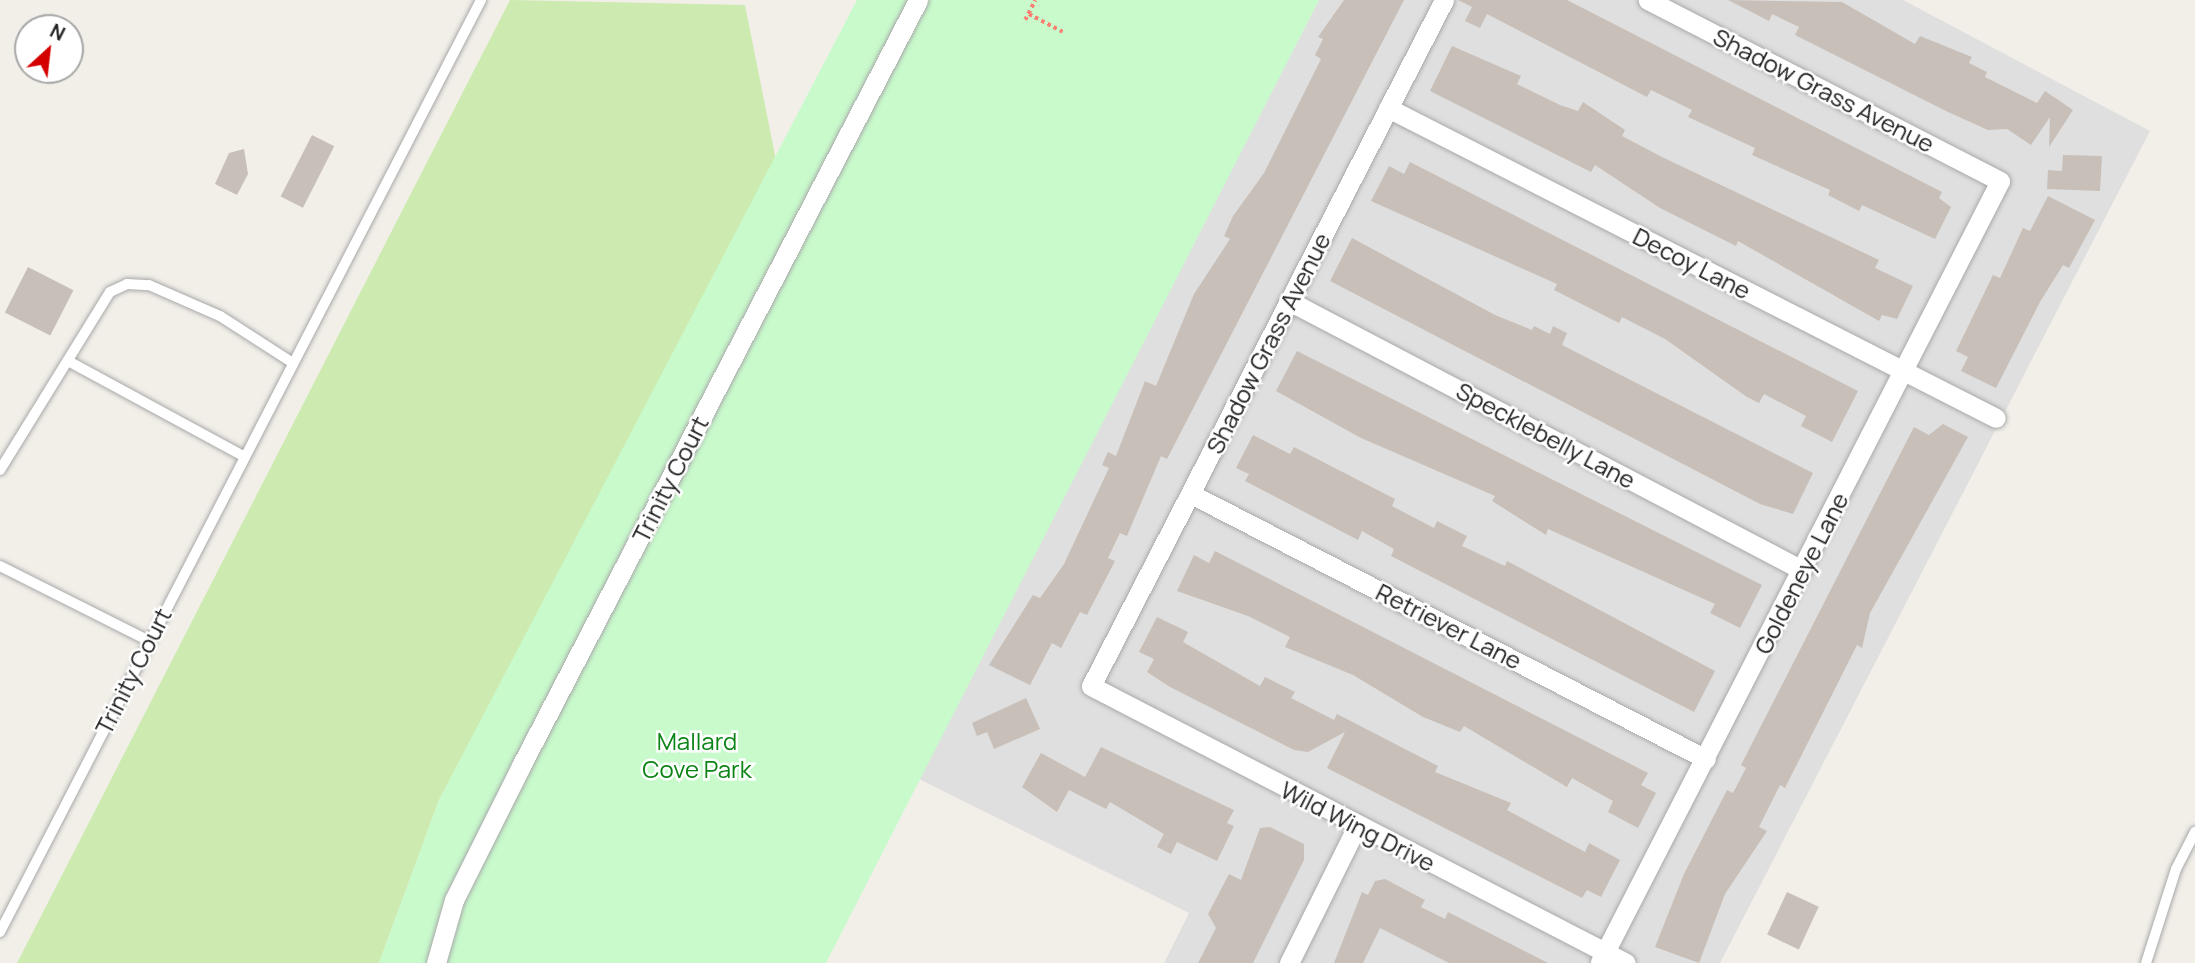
<!DOCTYPE html>
<html>
<head>
<meta charset="utf-8">
<style>
	body { margin:0 }
	#map { position:relative; width:2195px; height:963px; overflow:hidden; background:#f2efe9; font-family:Manrope,sans-serif }
	div>[style] { position:absolute }
	[style*='--x'] { left:calc(var(--x)*1px); top:calc(var(--y)*1px); width:calc(var(--w)*1px); rotate:calc(var(--a)*1deg) }
	.residential>* { inset:0; background:#e0dfdf }
	.grass>* { inset:0; background:#cdebb0 }
	.park>* { inset:0; background:#c8facc }
	.building>* { inset:0; background:#c7bfb8; transform-origin:0 0 }
	.path>* { height:3.5px; margin-top:-1.75px; transform-origin:0; background:repeating-linear-gradient(90deg,#fa8072 0 3.5px,transparent 0 7px) }
	.roads { filter:drop-shadow(0 0 2px #a9a9a9) drop-shadow(0 0 2px #a9a9a9) }
	.service>* { height:10px; margin:-5px; padding:0 5px; transform-origin:5px; border-radius:5px; background:#fff }
	.minor>* { height:19px; margin:-9.5px; padding:0 9.5px; transform-origin:9.5px; border-radius:9.5px; background:#fff }
	span { translate:-50% -50%; white-space:nowrap; text-align:center; line-height:1.15; -webkit-text-stroke:5px #fff; paint-order:stroke }
	.street-label { font-size:24px; color:#222 }
	.park-label { font-size:24px; color:#0c8416 }
	.north { position:absolute; left:14px; top:14px; width:70px; height:70px; box-sizing:border-box; background:#fff; border:2px solid #a7a7a7; border-radius:50%; rotate:27deg; font-size:19px; font-weight:700; line-height:28px; text-align:center; color:#222 }
	.north::after { content:''; display:block; margin:auto; width:24px; height:32px; background:#d40000; clip-path:polygon(50% 0,100% 100%,50% 72%,0 100%) }
</style>
</head>
<body>
<div id="map">
	<div class="residential">
		<i style="clip-path:polygon(1319px 0,1903px 0,2150px 131px,1720px 963px,1164px 963px,1189px 913px,917px 778px)"></i>
	</div>
	<div class="grass">
		<i style="clip-path:polygon(510px 0,745px 5px,776px 160px,439px 800px,379px 963px,17px 963px)"></i>
	</div>
	<div class="park">
		<i style="clip-path:polygon(857px 0,1319px 0,826px 963px,379px 963px,439px 800px)"></i>
	</div>
	<div class="building">
		<i style="clip-path:polygon(1344px 0,1404px 0,1167px 459px,1161px 456px,1127px 536px,1120px 533px,1108px 558px,1115px 561px,1087px 615px,1080px 612px,1061px 648px,1052px 643px,1030px 685px,989px 665px,1033px 595px,1040px 598px,1064px 564px,1109px 468px,1102px 465px,1108px 452px,1116px 456px,1145px 381px,1156px 386px,1194px 294px,1230px 239px,1224px 236px,1233px 216px,1264px 173px,1321px 59px,1315px 55px,1323px 39px,1318px 37px)"></i>
		<i style="clip-path:polygon(1458px 0,1567px 0,1942px 192px,1939px 198px,1951px 207px,1935px 239px,1862px 205px,1859px 211px,1828px 195px,1830px 190px,1752px 155px,1755px 148px,1688px 117px,1692px 110px,1651px 90px,1647px 97px,1487px 14px,1480px 28px,1465px 21px,1472px 7px)"></i>
		<i style="clip-path:polygon(1728px 0,1842px 2px,1915px 44px,1920px 36px,1972px 57px,1969px 63px,1987px 72px,1985px 77px,2037px 103px,2045px 91px,2073px 110px,2049px 147px,2050px 117px,2031px 145px,2007px 129px,1988px 130px,1948px 112px,1795px 35px,1799px 27px,1772px 14px,1769px 21px)"></i>
		<i style="clip-path:polygon(1452px 46px,1521px 76px,1517px 84px,1560px 105px,1578px 111px,1583px 102px,1625px 130px,1622px 136px,1662px 157px,1879px 260px,1875px 268px,1913px 286px,1897px 319px,1882px 315px,1879px 321px,1738px 241px,1736px 246px,1660px 208px,1595px 165px,1591px 172px,1430px 91px)"></i>
		<i style="left:312px;top:135px;width:25px;height:69px;rotate:27deg"></i>
		<i style="clip-path:polygon(244px 149px,248px 174px,237px 195px,215px 184px,229px 153px)"></i>
		<i style="clip-path:polygon(2063px 155px,2102px 156px,2100px 191px,2047px 189px,2048px 170px,2062px 171px)"></i>
		<i style="clip-path:polygon(1410px 162px,1858px 391px,1832px 442px,1801px 426px,1806px 416px,1764px 394px,1759px 403px,1747px 397px,1665px 339px,1622px 317px,1619px 323px,1554px 290px,1557px 284px,1371px 201px,1389px 166px,1404px 174px)"></i>
		<i style="clip-path:polygon(2048px 196px,2095px 220px,2069px 268px,2063px 265px,2040px 302px,1996px 388px,1961px 371px,1968px 357px,1956px 351px,1993px 275px,2000px 278px,2023px 228px,2030px 231px)"></i>
		<i style="clip-path:polygon(1352px 238px,1495px 315px,1532px 330px,1534px 326px,1550px 334px,1553px 326px,1567px 333px,1562px 345px,1813px 473px,1793px 514px,1760px 504px,1330px 281px)"></i>
		<i style="left:28px;top:267px;width:51px;height:51px;rotate:27deg"></i>
		<i style="clip-path:polygon(1297px 351px,1762px 585px,1740px 628px,1710px 613px,1715px 604px,1548px 529px,1546px 535px,1492px 501px,1495px 496px,1361px 438px,1276px 391px)"></i>
		<i style="clip-path:polygon(1943px 424px,1968px 437px,1870px 613px,1862px 648px,1857px 645px,1785px 788px,1780px 785px,1759px 827px,1767px 831px,1725px 894px,1699px 963px,1655px 947px,1684px 874px,1727px 790px,1733px 793px,1746px 768px,1741px 765px,1914px 427px,1929px 435px)"></i>
		<i style="clip-path:polygon(1253px 435px,1290px 454px,1294px 447px,1395px 499px,1392px 506px,1434px 528px,1437px 521px,1467px 536px,1462px 546px,1505px 566px,1507px 561px,1715px 671px,1694px 712px,1391px 556px,1394px 549px,1362px 531px,1358px 540px,1245px 481px,1249px 474px,1236px 468px)"></i>
		<i style="clip-path:polygon(1215px 551px,1648px 773px,1641px 785px,1656px 793px,1638px 828px,1608px 812px,1613px 801px,1572px 778px,1567px 787px,1464px 726px,1460px 732px,1423px 717px,1353px 675px,1285px 647px,1290px 637px,1248px 616px,1177px 591px,1194px 555px,1209px 563px)"></i>
		<i style="clip-path:polygon(1157px 617px,1188px 632px,1183px 642px,1260px 686px,1265px 677px,1295px 692px,1291px 698px,1334px 720px,1337px 714px,1438px 766px,1435px 772px,1511px 803px,1507px 810px,1585px 852px,1589px 843px,1620px 860px,1601px 897px,1587px 890px,1582px 898px,1327px 768px,1345px 732px,1308px 752px,1294px 750px,1170px 687px,1147px 672px,1154px 659px,1139px 652px)"></i>
		<i style="clip-path:polygon(1026px 698px,1040px 729px,994px 749px,987px 732px,977px 736px,972px 723px)"></i>
		<i style="clip-path:polygon(1101px 747px,1234px 810px,1227px 823px,1234px 826px,1217px 861px,1177px 842px,1171px 854px,1157px 847px,1164px 834px,1110px 802px,1106px 809px,1069px 790px,1057px 812px,1022px 787px,1041px 753px,1085px 777px)"></i>
		<i style="clip-path:polygon(1270px 827px,1304px 844px,1304px 860px,1253px 963px,1198px 963px,1216px 928px,1208px 914px,1229px 874px,1241px 880px,1260px 828px)"></i>
		<i style="clip-path:polygon(1385px 879px,1425px 900px,1421px 907px,1445px 919px,1448px 912px,1548px 963px,1449px 963px,1380px 928px,1363px 963px,1334px 963px,1362px 892px,1368px 895px,1375px 881px)"></i>
		<i style="left:1787px;top:892px;width:35px;height:47px;rotate:25deg"></i>
	</div>
	<div class="path">
		<i style="--x:1029;--y:14;--w:38;--a:28"></i>
		<i style="--x:1025;--y:20;--w:22;--a:-63"></i>
	</div>
	<div class="roads">
		<div class="service">
			<i style="--x:70;--y:362;--w:199;--a:28.5"></i>
			<i style="--x:0;--y:470;--w:209;--a:-58.3"></i>
			<i style="--x:110;--y:292;--w:19;--a:-25"></i>
			<i style="--x:127;--y:284;--w:22;--a:3"></i>
			<i style="--x:149;--y:285;--w:77;--a:23.6"></i>
			<i style="--x:220;--y:316;--w:87;--a:32.8"></i>
			<i style="--x:0;--y:566;--w:167;--a:26.7"></i>
			<i style="--x:0;--y:932;--w:1049;--a:-62.7"></i>
			<i style="--x:2146;--y:963;--w:99;--a:-72.3"></i>
			<i style="--x:2176;--y:869;--w:42;--a:-62.8"></i>
		</div>
		<div class="minor">
			<i style="--x:1444;--y:0;--w:771;--a:117.23"></i>
			<i style="--x:1091;--y:686;--w:602;--a:27.37"></i>
			<i style="--x:1388;--y:108;--w:682;--a:27.02"></i>
			<i style="--x:1289;--y:301;--w:579;--a:27.67"></i>
			<i style="--x:1191;--y:494;--w:579;--a:27.23"></i>
			<i style="--x:1600;--y:962;--w:877;--a:-62.88"></i>
			<i style="--x:2000;--y:181;--w:396;--a:-152.8"></i>
			<i style="--x:436;--y:963;--w:66;--a:-74.1"></i>
			<i style="--x:454;--y:900;--w:150;--a:-63.4"></i>
			<i style="--x:521;--y:766;--w:863;--a:-62.6"></i>
			<i style="--x:1289;--y:963;--w:153;--a:-63.6"></i>
		</div>
	</div>
	<div class="street-label">
		<span style="left:1824px;top:90px;rotate:27deg">Shadow Grass Avenue</span>
		<span style="left:1692px;top:263px;rotate:27deg">Decoy Lane</span>
		<span style="left:1268px;top:343px;rotate:-63deg">Shadow Grass Avenue</span>
		<span style="left:1546px;top:435px;rotate:28deg">Specklebelly Lane</span>
		<span style="left:670px;top:479px;rotate:-63deg">Trinity Court</span>
		<span style="left:1801px;top:573px;rotate:-63deg">Goldeneye Lane</span>
		<span style="left:1449px;top:626px;rotate:27deg">Retriever Lane</span>
		<span style="left:133px;top:671px;rotate:-63deg">Trinity Court</span>
		<span style="left:1358px;top:826px;rotate:27deg">Wild Wing Drive</span>
	</div>
	<div class="park-label">
		<span style="left:697px;top:755px">Mallard<br>Cove Park</span>
	</div>
	<div class="north">N</div>
</div>
</body>
</html>
